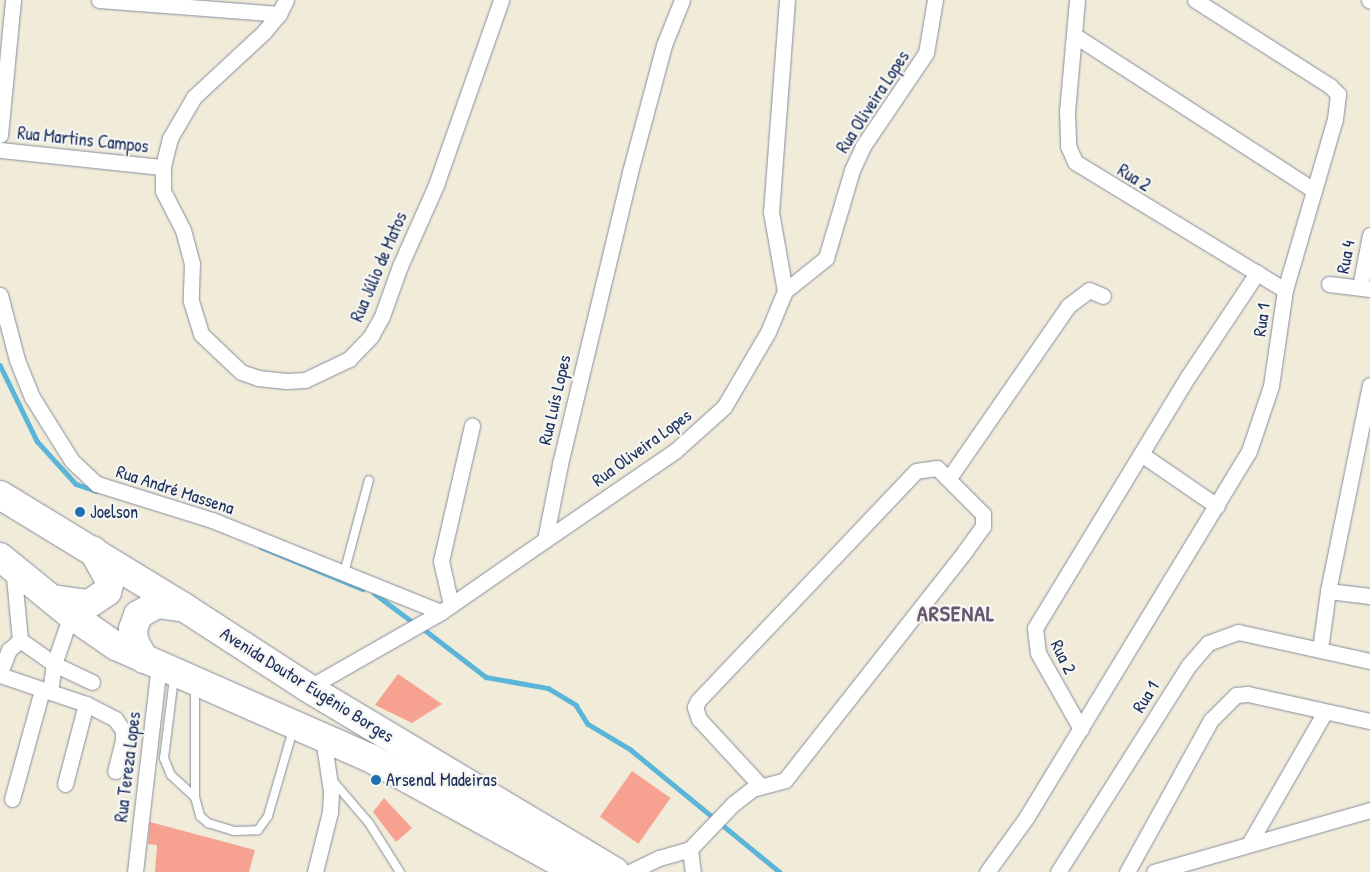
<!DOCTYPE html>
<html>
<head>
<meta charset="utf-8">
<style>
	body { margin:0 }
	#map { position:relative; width:1370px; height:872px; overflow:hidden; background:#f1ebda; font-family:"Patrick Hand",sans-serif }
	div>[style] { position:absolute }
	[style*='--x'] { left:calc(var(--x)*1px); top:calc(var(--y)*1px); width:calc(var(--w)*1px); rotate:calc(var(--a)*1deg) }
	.stream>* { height:4.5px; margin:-2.25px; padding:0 2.25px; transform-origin:2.25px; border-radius:2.25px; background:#5bb5d9 }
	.building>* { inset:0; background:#f7a291; transform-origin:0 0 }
	.roads { filter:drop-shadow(0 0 1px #868d9c) drop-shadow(0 0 1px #868d9c) }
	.lane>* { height:8px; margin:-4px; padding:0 4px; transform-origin:4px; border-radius:4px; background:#fff }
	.street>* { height:15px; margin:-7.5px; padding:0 7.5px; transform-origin:7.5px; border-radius:7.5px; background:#fff }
	.highway>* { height:28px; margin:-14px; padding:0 14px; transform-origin:14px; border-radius:14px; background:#fff }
	.dots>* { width:14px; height:14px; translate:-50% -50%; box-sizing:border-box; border:2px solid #f6f6f2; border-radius:50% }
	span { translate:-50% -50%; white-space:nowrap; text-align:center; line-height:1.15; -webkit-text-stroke:4.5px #f6f6f2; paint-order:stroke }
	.street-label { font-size:18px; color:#1b2f5e }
	.poi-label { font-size:18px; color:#1b2f5e }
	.left { translate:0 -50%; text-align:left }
	.district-label { font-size:22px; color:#685770; font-weight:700; letter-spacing:1px }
</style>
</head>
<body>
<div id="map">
	<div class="stream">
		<i style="--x:0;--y:365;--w:85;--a:64"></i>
		<i style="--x:37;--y:441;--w:58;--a:47.8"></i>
		<i style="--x:76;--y:484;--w:21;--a:19"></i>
		<i style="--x:261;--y:547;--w:110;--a:22.4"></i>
		<i style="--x:374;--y:593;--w:50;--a:36.9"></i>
		<i style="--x:421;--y:627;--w:82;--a:37.6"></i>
		<i style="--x:486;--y:677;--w:63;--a:10.1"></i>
		<i style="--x:548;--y:688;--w:33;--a:31"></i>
		<i style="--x:576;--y:705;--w:22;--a:58"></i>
		<i style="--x:588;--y:724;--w:49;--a:30.8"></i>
		<i style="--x:630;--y:749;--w:194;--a:39.4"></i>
	</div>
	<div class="building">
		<i style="clip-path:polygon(398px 674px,442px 704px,412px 723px,375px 705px)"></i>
		<i style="left:632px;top:771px;width:47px;height:56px;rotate:35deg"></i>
		<i style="clip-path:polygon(384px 798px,412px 828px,396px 842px,373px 812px)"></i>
		<i style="clip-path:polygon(150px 822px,255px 850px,249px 872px,155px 872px,157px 845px,148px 844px)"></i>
	</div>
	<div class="roads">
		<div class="lane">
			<i style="--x:344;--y:573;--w:96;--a:-75"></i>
			<i style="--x:174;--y:678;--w:81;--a:97.1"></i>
			<i style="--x:164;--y:758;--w:18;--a:68"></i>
			<i style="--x:171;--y:775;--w:33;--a:43"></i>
			<i style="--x:195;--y:687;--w:110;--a:90"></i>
			<i style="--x:195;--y:797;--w:20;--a:75"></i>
			<i style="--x:200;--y:816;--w:11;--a:41"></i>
			<i style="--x:208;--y:823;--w:27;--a:17"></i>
			<i style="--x:234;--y:831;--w:24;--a:-2"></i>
			<i style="--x:258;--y:830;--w:17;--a:-54"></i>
			<i style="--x:268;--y:816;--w:90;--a:-73.8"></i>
			<i style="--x:333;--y:781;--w:55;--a:49.4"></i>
			<i style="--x:369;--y:823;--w:58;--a:57.7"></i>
		</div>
		<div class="street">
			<i style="--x:99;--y:0;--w:181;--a:4.4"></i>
			<i style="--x:286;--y:0;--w:16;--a:117"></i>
			<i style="--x:279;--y:14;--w:23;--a:130"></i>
			<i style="--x:264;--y:32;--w:96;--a:137.1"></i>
			<i style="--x:194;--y:97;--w:48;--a:120.3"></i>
			<i style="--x:170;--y:138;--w:30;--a:104"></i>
			<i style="--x:163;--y:167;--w:24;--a:90"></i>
			<i style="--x:163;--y:191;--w:44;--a:62.9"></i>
			<i style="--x:183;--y:230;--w:34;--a:75"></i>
			<i style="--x:192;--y:263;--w:38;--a:92"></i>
			<i style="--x:191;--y:301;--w:34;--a:73"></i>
			<i style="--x:201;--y:334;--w:55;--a:43.5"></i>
			<i style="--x:241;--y:372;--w:18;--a:19"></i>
			<i style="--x:258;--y:378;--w:28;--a:6"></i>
			<i style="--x:286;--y:381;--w:19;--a:-3"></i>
			<i style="--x:305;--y:380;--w:49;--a:-25.5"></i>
			<i style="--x:349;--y:359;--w:32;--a:-46"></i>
			<i style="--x:371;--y:336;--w:23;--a:-61"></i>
			<i style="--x:382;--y:316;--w:53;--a:-70.2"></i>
			<i style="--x:400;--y:266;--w:89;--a:-66"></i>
			<i style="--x:436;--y:185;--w:196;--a:-70.6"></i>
			<i style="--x:787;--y:0;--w:213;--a:94.3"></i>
			<i style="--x:771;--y:212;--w:80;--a:80"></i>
			<i style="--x:785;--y:291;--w:53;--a:-38.8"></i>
			<i style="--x:826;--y:258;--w:92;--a:-73.5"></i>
			<i style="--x:852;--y:170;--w:26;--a:-65"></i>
			<i style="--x:863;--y:146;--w:112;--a:-55.9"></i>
			<i style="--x:926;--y:53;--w:54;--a:-80.4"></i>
			<i style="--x:1077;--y:0;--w:111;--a:95.1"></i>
			<i style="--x:1067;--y:111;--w:35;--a:88"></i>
			<i style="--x:1068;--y:146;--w:17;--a:66"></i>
			<i style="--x:1075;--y:162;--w:246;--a:31.4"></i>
			<i style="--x:1369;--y:0;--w:1;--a:45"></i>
			<i style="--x:1074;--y:35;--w:286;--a:32.9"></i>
			<i style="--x:0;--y:135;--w:136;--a:-84.5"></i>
			<i style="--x:0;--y:150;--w:164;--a:6"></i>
			<i style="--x:1329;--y:284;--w:41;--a:7"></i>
			<i style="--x:1360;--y:287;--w:53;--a:-79.1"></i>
			<i style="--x:0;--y:295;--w:67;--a:75.3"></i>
			<i style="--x:17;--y:360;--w:40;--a:68"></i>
			<i style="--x:32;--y:397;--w:75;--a:58"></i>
			<i style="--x:72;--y:461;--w:34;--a:43"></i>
			<i style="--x:97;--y:484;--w:121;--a:17.4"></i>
			<i style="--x:212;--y:520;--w:247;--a:21.9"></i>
			<i style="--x:1141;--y:454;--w:92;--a:34.4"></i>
			<i style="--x:949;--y:478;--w:209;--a:-55.3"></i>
			<i style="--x:1068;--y:306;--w:26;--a:-37"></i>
			<i style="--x:1089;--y:290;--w:15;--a:23"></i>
			<i style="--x:545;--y:540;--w:158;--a:-34.4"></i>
			<i style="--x:675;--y:451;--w:66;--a:-41.9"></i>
			<i style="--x:724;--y:407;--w:87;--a:-59.6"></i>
			<i style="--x:768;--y:332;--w:44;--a:-67.5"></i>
			<i style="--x:13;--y:567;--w:73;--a:84.5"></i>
			<i style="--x:1328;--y:591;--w:42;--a:6.8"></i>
			<i style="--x:451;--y:605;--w:45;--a:-102.8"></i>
			<i style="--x:441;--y:561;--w:139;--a:-77.1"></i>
			<i style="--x:1320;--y:649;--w:59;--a:-82.1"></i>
			<i style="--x:1328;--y:591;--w:210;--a:-78.5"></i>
			<i style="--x:0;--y:673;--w:25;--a:-69"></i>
			<i style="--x:9;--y:650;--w:15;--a:-42"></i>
			<i style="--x:20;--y:640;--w:42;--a:35.2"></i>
			<i style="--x:54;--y:664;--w:42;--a:25.3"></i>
			<i style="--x:0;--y:675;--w:91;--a:18.6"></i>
			<i style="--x:86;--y:704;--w:33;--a:27"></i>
			<i style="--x:115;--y:719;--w:14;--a:54"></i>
			<i style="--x:123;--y:730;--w:10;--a:90"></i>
			<i style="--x:123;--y:740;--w:32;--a:104"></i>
			<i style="--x:308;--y:688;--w:153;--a:-29.7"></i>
			<i style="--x:441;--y:612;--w:126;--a:-34.7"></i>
			<i style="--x:545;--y:540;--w:77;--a:-78.8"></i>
			<i style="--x:560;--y:464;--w:300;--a:-76.5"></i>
			<i style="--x:630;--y:172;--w:131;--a:-75"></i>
			<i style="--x:664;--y:45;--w:48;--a:-68.2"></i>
			<i style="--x:50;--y:692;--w:28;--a:-82"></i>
			<i style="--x:54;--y:664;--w:52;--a:-70.9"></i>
			<i style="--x:1081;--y:729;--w:87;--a:-119.5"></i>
			<i style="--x:1038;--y:653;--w:25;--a:-97"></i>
			<i style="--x:1035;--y:628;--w:296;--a:-58.7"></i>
			<i style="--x:1189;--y:375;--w:123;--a:-56.3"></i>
			<i style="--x:65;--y:784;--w:83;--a:-75.3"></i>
			<i style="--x:12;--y:799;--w:113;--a:-74.6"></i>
			<i style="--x:1249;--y:844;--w:152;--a:-60.1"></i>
			<i style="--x:690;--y:849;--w:23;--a:83"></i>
			<i style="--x:135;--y:872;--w:207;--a:-83.4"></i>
			<i style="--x:315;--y:872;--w:62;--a:-76"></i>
			<i style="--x:330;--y:812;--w:21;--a:-87"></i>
			<i style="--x:331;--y:791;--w:54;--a:-98.6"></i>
			<i style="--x:630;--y:872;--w:32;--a:-26"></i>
			<i style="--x:659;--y:858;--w:32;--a:-16"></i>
			<i style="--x:690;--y:849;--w:62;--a:-46.3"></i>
			<i style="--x:733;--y:804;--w:24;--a:-38"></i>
			<i style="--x:752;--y:789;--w:34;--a:-15"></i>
			<i style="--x:785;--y:780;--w:291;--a:-51.8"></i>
			<i style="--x:965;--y:551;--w:31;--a:-54"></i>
			<i style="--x:983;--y:526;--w:12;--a:-90"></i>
			<i style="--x:983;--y:514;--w:65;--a:-135"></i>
			<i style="--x:937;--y:468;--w:21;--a:172"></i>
			<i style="--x:916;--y:471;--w:317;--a:133.5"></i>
			<i style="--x:698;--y:701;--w:7;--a:117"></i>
			<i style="--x:695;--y:707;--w:13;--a:72"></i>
			<i style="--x:699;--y:719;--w:90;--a:47.3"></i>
			<i style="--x:987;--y:872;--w:67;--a:-54.2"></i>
			<i style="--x:1026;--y:818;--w:429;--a:-58.7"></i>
			<i style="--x:1249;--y:451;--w:69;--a:-71.3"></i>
			<i style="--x:1271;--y:386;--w:97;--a:-81.7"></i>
			<i style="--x:1285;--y:290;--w:178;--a:-73.7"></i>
			<i style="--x:1335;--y:119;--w:25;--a:-83"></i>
			<i style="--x:1338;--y:94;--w:11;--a:-135"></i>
			<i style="--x:1330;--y:86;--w:160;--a:-147.5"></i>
			<i style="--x:1058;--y:872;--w:245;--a:-57.7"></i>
			<i style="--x:1189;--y:665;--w:29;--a:-49"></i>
			<i style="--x:1208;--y:643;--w:32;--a:-20"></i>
			<i style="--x:1238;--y:632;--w:135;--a:12.4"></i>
			<i style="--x:1127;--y:872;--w:174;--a:-61.1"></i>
			<i style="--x:1211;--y:720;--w:35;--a:-45"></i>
			<i style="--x:1236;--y:695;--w:12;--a:-5"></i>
			<i style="--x:1248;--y:694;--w:125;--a:12.5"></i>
			<i style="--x:1154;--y:872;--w:225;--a:-16"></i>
		</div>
		<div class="highway">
			<i style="--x:0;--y:495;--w:217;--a:31.4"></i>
			<i style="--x:185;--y:608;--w:147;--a:33"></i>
			<i style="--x:308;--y:688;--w:358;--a:30.9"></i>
			<i style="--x:0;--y:557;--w:92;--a:39.2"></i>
			<i style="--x:71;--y:615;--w:55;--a:34.6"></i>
			<i style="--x:116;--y:646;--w:278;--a:23.8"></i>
			<i style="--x:370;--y:758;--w:236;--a:28.8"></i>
			<i style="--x:52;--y:599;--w:37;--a:8"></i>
			<i style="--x:89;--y:604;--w:22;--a:-34"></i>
			<i style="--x:107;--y:592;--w:11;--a:-75"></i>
			<i style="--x:110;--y:581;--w:35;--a:-119"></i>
			<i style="--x:144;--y:659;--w:21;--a:-119"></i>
			<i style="--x:134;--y:641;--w:12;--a:-95"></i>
			<i style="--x:133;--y:629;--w:15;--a:-70"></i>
			<i style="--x:138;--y:615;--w:22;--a:-30"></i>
			<i style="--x:157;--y:604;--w:27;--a:8"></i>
		</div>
	</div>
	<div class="dots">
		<i style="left:80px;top:512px;background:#1f6fb2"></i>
		<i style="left:376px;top:780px;background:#1f6fb2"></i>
	</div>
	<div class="street-label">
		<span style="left:873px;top:102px;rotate:-57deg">Rua Oliveira Lopes</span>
		<span style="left:83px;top:140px;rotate:6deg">Rua Martins Campos</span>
		<span style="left:1134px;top:178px;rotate:32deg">Rua 2</span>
		<span style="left:1346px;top:257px;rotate:-79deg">Rua 4</span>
		<span style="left:379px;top:267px;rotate:-67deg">Rua Júlio de Matos</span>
		<span style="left:1262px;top:320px;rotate:-82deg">Rua 1</span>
		<span style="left:555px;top:400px;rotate:-77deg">Rua Luís Lopes</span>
		<span style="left:642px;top:448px;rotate:-36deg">Rua Oliveira Lopes</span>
		<span style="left:175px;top:490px;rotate:18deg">Rua André Massena</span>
		<span style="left:1063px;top:657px;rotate:64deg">Rua 2</span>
		<span style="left:307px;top:685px;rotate:32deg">Avenida Doutor Eugênio Borges</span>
		<span style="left:1146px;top:697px;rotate:-58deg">Rua 1</span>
		<span style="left:128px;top:767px;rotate:-83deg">Rua Tereza Lopes</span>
	</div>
	<div class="poi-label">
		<span class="left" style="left:90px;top:512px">Joelson</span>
		<span class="left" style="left:386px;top:780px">Arsenal Madeiras</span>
	</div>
	<div class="district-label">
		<span style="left:956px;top:614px">ARSENAL</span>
	</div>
</div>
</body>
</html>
